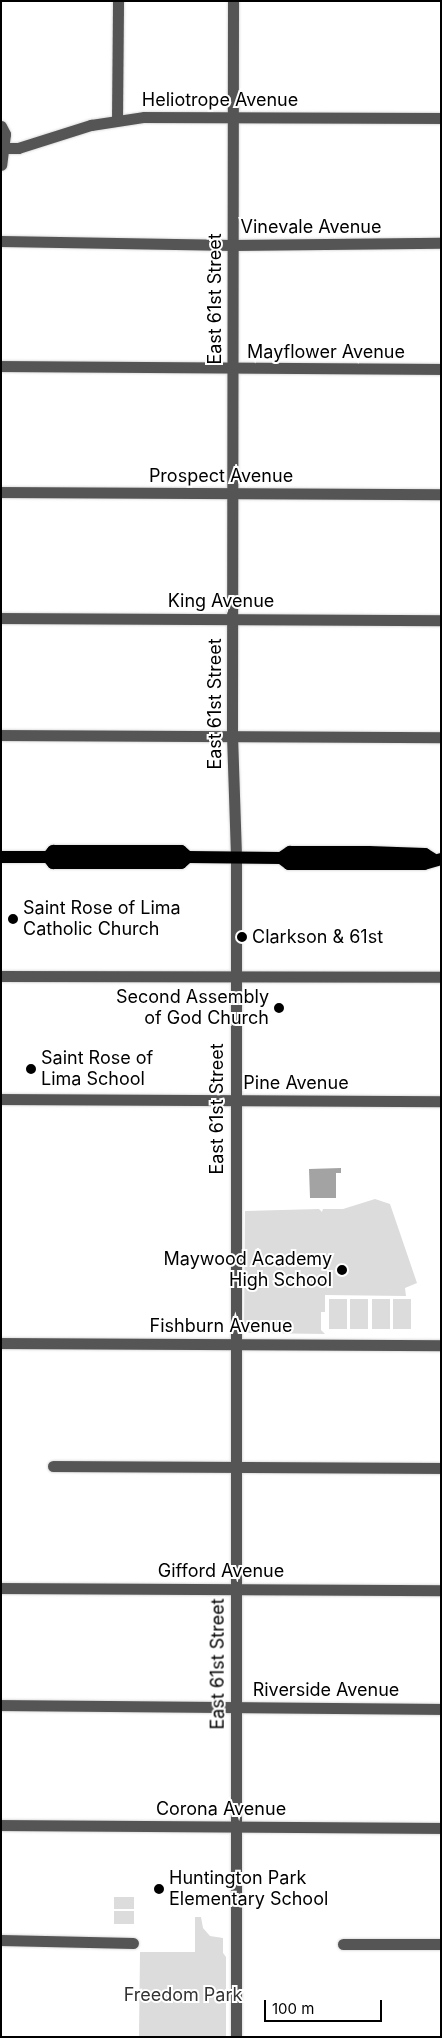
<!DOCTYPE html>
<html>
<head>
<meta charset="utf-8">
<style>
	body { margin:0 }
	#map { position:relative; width:442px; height:2038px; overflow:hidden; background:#fff; font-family:Inter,sans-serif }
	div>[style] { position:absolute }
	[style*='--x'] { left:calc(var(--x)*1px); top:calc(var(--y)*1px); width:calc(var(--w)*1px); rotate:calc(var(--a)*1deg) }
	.green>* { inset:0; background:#dcdcdc; transform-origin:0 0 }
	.water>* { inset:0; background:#a3a3a3 }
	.roads { filter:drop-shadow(0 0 1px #dbdbdb) drop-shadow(0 0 1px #dbdbdb) }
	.minor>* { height:11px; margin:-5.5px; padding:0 5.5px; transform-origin:5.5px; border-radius:5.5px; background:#555 }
	.major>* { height:12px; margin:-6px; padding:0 6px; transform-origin:6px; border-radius:6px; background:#000 }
	.dots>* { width:14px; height:14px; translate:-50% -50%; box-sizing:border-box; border:2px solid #fff; border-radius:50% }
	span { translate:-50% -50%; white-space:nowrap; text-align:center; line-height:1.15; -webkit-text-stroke:4px #fff; paint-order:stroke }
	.street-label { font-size:18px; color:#000 }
	.poi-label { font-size:18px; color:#000 }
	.left { translate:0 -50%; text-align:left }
	.right { translate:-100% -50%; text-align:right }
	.park-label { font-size:18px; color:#333 }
	.frame { position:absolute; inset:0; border:2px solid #000; pointer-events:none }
	.scale { position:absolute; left:264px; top:2000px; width:118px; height:22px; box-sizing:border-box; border:2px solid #000; border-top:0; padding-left:6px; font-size:15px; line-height:18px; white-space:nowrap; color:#000; -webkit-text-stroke:4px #fff; paint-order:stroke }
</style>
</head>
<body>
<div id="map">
	<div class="green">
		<i style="clip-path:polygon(375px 1199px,390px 1204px,417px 1283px,405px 1288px,406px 1296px,325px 1295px,325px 1312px,321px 1312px,321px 1330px,325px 1334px,249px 1333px,244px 1329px,245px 1211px,319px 1209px,322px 1212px,323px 1209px,343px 1209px)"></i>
		<i style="left:329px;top:1299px;width:18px;height:30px"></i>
		<i style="left:350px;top:1299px;width:18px;height:30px"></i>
		<i style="left:372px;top:1299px;width:18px;height:30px"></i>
		<i style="left:393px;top:1299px;width:18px;height:30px"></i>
		<i style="left:114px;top:1897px;width:20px;height:12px"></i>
		<i style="left:114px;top:1911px;width:20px;height:13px"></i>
		<i style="clip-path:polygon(195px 1917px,201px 1917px,203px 1928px,210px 1936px,223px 1938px,223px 1953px,226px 1957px,226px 2037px,139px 2037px,140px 1952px,195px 1952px)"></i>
	</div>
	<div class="water">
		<i style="clip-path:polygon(341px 1168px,341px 1173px,336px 1173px,336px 1198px,310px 1198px,309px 1169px)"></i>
	</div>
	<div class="roads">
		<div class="minor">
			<i style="--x:233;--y:1;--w:734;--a:90.08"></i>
			<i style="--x:232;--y:735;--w:123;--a:88.1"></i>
			<i style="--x:236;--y:858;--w:1179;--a:90"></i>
			<i style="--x:117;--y:120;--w:119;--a:-89.5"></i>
			<i style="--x:1;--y:126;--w:9;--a:63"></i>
			<i style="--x:5;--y:134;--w:31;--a:97"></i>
			<i style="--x:4;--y:148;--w:14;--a:0"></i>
			<i style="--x:18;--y:148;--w:77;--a:-17.5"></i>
			<i style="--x:91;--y:125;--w:54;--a:-8.6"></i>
			<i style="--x:144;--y:117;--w:297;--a:0.2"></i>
			<i style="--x:1;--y:241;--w:232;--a:1"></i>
			<i style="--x:233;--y:245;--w:208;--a:-0.6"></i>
			<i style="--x:1;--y:366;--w:440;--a:0.4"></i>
			<i style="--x:1;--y:492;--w:440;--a:0.3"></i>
			<i style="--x:1;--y:618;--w:440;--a:0.3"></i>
			<i style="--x:1;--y:735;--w:440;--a:0.3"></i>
			<i style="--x:1;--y:976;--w:440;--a:0.1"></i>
			<i style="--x:1;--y:1099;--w:440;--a:0.3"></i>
			<i style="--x:1;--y:1343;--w:440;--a:0.3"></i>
			<i style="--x:53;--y:1466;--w:388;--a:0.3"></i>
			<i style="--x:1;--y:1588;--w:440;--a:0.3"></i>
			<i style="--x:1;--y:1705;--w:440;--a:0.5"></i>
			<i style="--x:1;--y:1825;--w:440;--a:0.4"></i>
			<i style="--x:1;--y:1940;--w:132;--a:1.3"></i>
			<i style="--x:343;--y:1944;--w:98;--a:0"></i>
		</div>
		<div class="major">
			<i style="--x:1;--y:857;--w:47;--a:0"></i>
			<i style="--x:48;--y:857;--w:8;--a:-50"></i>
			<i style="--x:53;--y:851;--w:128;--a:0"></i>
			<i style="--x:181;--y:851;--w:9;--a:41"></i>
			<i style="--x:48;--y:857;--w:8;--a:50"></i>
			<i style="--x:53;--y:863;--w:128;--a:0"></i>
			<i style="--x:181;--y:863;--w:9;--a:-41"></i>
			<i style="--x:188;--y:857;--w:93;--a:0.6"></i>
			<i style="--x:281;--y:858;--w:10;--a:37"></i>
			<i style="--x:289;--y:864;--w:135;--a:0"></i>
			<i style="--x:424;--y:864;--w:18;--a:-16"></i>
			<i style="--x:281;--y:858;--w:11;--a:-34"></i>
			<i style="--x:290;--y:852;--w:79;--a:0"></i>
			<i style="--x:369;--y:852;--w:56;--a:2"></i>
			<i style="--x:425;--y:854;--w:9;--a:32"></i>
		</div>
	</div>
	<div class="dots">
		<i style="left:13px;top:919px;background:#000"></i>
		<i style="left:242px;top:937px;background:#000"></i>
		<i style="left:279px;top:1008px;background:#000"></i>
		<i style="left:31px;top:1069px;background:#000"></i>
		<i style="left:342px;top:1270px;background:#000"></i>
		<i style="left:159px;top:1889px;background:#000"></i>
	</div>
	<div class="street-label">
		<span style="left:220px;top:100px">Heliotrope Avenue</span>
		<span style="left:311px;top:227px">Vinevale Avenue</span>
		<span style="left:215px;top:299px;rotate:-90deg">East 61st Street</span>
		<span style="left:326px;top:352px">Mayflower Avenue</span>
		<span style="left:221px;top:476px">Prospect Avenue</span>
		<span style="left:221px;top:601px">King Avenue</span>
		<span style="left:215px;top:704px;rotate:-90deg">East 61st Street</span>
		<span style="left:296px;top:1083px">Pine Avenue</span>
		<span style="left:217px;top:1109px;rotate:-90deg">East 61st Street</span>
		<span style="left:221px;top:1326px">Fishburn Avenue</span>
		<span style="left:221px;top:1571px">Gifford Avenue</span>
		<span style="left:218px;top:1664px;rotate:-90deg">East 61st Street</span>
		<span style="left:326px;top:1690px">Riverside Avenue</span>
		<span style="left:221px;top:1809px">Corona Avenue</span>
	</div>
	<div class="poi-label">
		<span class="left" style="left:23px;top:919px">Saint Rose of Lima<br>Catholic Church</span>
		<span class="left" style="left:252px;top:937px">Clarkson &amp; 61st</span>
		<span class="right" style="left:269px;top:1008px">Second Assembly<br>of God Church</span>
		<span class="left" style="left:41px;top:1069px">Saint Rose of<br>Lima School</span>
		<span class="right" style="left:332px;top:1270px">Maywood Academy<br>High School</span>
		<span class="left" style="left:169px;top:1889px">Huntington Park<br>Elementary School</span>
	</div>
	<div class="park-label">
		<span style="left:183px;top:1995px">Freedom Park</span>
	</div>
	<div class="frame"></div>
	<div class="scale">100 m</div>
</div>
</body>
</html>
